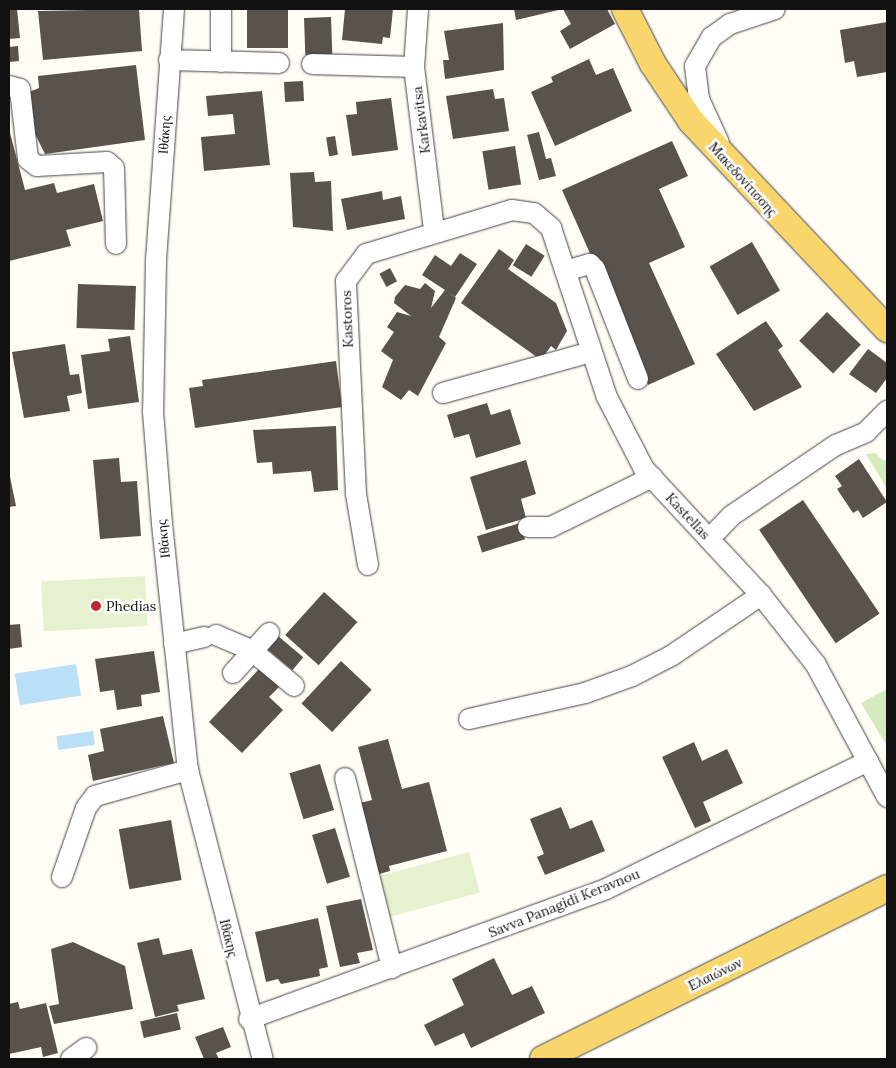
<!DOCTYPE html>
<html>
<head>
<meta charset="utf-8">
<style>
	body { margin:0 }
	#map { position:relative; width:896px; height:1068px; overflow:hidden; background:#fffdf5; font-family:Lora,serif }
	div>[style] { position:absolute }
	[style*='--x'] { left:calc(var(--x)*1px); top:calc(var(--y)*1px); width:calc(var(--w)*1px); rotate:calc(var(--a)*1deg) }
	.green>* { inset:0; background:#d5ebbd }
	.pitch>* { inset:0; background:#e6f2cf; transform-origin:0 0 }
	.water>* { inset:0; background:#b9e0f7; transform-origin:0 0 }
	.building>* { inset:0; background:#5a524d; transform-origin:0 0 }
	.roads { filter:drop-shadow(0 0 1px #444) drop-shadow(0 0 1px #444) }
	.minor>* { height:20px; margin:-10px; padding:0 10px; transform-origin:10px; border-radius:10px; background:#fff }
	.major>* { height:26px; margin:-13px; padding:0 13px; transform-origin:13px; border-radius:13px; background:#f9d66b }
	.dots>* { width:14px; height:14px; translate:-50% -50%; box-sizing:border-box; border:2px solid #fff; border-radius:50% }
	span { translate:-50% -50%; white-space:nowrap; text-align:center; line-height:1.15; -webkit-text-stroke:5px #fff; paint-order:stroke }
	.street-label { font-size:14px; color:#111 }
	.poi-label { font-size:14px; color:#111 }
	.left { translate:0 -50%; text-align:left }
	.frame { position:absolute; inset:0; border:10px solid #111; pointer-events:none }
</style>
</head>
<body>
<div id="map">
	<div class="green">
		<i style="clip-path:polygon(875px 453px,884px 461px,887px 458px,887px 489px,866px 454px)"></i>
		<i style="clip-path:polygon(887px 689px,887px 746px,861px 703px)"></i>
	</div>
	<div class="pitch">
		<i style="left:145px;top:576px;width:50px;height:104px;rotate:87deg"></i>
		<i style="left:469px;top:852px;width:42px;height:93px;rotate:75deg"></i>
	</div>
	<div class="water">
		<i style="left:76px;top:664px;width:32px;height:62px;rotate:81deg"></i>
		<i style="left:93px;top:731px;width:14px;height:37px;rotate:82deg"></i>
	</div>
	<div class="building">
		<i style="clip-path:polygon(9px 9px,17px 9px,20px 38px,9px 39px)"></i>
		<i style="clip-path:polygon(139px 9px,142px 51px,43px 60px,38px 11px)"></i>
		<i style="left:247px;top:9px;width:41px;height:39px"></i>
		<i style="clip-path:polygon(345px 9px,393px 9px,390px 38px,383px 37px,382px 44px,342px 40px)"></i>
		<i style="clip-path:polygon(514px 9px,607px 9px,615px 24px,570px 49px,560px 31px,571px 24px,563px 9px,516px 20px)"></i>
		<i style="left:331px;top:17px;width:37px;height:27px;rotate:88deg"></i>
		<i style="clip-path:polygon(887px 22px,887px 72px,857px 77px,854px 61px,845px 63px,840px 30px)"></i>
		<i style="clip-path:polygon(503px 23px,504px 70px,445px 79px,443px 60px,449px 60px,444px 31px)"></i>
		<i style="clip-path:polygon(18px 46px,19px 61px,9px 62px,9px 47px)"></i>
		<i style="clip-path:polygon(589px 59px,596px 75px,613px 68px,632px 111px,555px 146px,531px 92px,553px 82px,551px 77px)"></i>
		<i style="clip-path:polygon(136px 65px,145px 140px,45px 154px,33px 130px,29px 92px,39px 88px,38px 76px)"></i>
		<i style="left:303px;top:81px;width:20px;height:19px;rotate:87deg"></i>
		<i style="clip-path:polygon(493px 89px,495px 99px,504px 98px,509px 131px,453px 139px,446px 96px)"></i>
		<i style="clip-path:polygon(262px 91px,270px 165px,204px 171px,201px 137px,235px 134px,233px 114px,208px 116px,206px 96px)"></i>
		<i style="clip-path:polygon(391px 98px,398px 150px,352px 156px,346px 115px,357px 114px,356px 102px)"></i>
		<i style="clip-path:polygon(9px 129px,25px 190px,54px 183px,57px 193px,94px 184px,103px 221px,66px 230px,71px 246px,9px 261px)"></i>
		<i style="clip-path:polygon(539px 132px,546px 159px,551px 158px,556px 176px,539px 180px,527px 135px)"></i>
		<i style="left:335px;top:136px;width:19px;height:9px;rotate:81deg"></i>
		<i style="clip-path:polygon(672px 141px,688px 176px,659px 189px,685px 247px,649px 263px,695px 364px,648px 385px,562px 190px)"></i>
		<i style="left:515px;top:146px;width:39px;height:33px;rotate:81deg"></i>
		<i style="clip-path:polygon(314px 172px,315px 182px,331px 181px,333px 231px,293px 227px,290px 173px)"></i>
		<i style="clip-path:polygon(382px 191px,383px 200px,401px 196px,405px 219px,347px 230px,341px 199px)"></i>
		<i style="left:752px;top:242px;width:56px;height:49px;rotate:60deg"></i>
		<i style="left:526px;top:244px;width:22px;height:25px;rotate:32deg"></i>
		<i style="clip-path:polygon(499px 249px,514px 260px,508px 269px,556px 303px,567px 331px,556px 350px,551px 346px,541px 360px,461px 303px)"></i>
		<i style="clip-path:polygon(460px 253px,477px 264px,455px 297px,449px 293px,456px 298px,439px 337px,446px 343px,418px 396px,409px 390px,401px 400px,382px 387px,393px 360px,381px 351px,394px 332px,387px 327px,397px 312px,411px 316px,394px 303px,395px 297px,405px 285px,420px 289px,425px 283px,435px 291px,431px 308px,445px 290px,422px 275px,435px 255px,451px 266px)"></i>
		<i style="left:390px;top:268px;width:15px;height:12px;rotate:62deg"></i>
		<i style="left:78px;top:284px;width:58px;height:44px;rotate:2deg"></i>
		<i style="left:827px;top:312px;width:47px;height:40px;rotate:44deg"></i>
		<i style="clip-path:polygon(766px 321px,783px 346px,778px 350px,802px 387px,754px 411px,716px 354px)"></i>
		<i style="clip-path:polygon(130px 336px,139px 402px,88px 409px,81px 355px,110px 351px,108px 339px)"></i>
		<i style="clip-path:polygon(65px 344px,70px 375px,79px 374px,82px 393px,67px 396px,70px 411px,24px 418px,12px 352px)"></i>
		<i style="clip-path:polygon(868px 349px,887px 363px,887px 378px,876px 393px,849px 374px)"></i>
		<i style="clip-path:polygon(336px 361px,342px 407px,195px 428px,189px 388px,203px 386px,202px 380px)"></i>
		<i style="clip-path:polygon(487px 403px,491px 415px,510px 409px,521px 444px,476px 458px,469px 434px,454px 438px,447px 415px)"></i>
		<i style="clip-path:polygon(336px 426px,338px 490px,314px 492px,311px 471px,273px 474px,272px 462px,257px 463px,253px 430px)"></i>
		<i style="clip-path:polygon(119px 458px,121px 482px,137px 481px,141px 536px,100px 539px,93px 460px)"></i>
		<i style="clip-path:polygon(859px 459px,887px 502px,863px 518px,858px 510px,853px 513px,837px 489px,842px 486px,835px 476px)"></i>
		<i style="clip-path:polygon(526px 460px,536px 494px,521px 499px,526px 518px,486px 530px,470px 477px)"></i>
		<i style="clip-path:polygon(9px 472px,16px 506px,9px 507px)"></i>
		<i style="left:803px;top:500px;width:137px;height:53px;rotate:56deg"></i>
		<i style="left:520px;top:523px;width:17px;height:45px;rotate:73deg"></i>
		<i style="left:324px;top:592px;width:45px;height:58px;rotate:42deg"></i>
		<i style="clip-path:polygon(20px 624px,22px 647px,9px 649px,9px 625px)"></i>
		<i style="left:278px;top:636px;width:33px;height:17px;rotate:40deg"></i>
		<i style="clip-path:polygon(154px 651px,160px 692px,141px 695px,142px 706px,117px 710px,114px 690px,100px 692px,95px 659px)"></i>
		<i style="left:341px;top:661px;width:42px;height:58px;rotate:43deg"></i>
		<i style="clip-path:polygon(260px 668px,279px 687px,269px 697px,283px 710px,242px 753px,209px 722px)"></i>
		<i style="clip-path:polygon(163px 716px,174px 763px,93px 781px,88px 755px,104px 751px,100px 729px)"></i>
		<i style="clip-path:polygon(388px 739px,402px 789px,429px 782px,447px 851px,389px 866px,390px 871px,379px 874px,360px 803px,372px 800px,358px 747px)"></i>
		<i style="clip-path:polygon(694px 742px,702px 761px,727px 749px,743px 783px,703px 802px,711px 821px,695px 828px,662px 757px)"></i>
		<i style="left:320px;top:764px;width:48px;height:32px;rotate:73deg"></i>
		<i style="clip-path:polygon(561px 807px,570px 829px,592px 820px,605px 851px,545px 875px,537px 857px,544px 854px,530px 819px)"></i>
		<i style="left:171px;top:820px;width:61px;height:53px;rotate:80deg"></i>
		<i style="left:335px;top:828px;width:51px;height:24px;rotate:73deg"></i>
		<i style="clip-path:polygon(361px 899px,373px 950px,357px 953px,360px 963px,340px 967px,326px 906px)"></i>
		<i style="clip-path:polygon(318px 918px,328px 967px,319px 969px,320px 976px,281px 984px,278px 979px,266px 982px,255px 932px)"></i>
		<i style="clip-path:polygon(159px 938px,163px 955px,192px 949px,205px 999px,177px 1005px,179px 1011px,155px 1017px,137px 943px)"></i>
		<i style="clip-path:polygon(73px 942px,125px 966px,133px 1009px,54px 1024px,49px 1006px,59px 1004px,51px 949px)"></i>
		<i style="clip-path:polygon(494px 958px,512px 995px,532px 986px,545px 1013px,471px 1048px,464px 1033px,435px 1046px,424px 1025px,464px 1005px,452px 979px)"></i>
		<i style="clip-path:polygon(18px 1002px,20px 1009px,46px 1003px,58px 1053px,43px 1057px,41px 1047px,9px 1054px,9px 1004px)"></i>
		<i style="left:177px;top:1013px;width:17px;height:38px;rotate:77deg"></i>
		<i style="clip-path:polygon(223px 1027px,231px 1047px,216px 1053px,219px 1059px,204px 1059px,195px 1037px)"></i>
	</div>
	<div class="roads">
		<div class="minor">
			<i style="--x:174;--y:9;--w:253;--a:94.1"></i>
			<i style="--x:156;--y:261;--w:151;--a:91.1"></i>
			<i style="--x:153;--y:412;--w:112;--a:85.4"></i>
			<i style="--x:162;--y:524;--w:247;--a:84"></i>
			<i style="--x:188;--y:770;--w:299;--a:75.5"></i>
			<i style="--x:221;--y:9;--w:53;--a:90"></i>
			<i style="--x:418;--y:9;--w:58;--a:93.9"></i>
			<i style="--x:414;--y:67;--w:164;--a:83"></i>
			<i style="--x:169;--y:60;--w:110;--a:1.6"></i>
			<i style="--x:312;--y:64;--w:102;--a:1.7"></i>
			<i style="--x:9;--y:86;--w:11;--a:15"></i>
			<i style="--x:20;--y:89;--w:70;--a:83.5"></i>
			<i style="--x:28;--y:159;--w:11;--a:38"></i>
			<i style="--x:37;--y:166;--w:70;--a:-3.3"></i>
			<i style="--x:107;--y:162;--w:9;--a:41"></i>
			<i style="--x:114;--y:168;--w:76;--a:88.5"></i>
			<i style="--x:719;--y:143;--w:48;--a:-114.4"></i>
			<i style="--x:699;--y:99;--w:33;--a:-97"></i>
			<i style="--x:695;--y:66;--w:34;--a:-60"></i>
			<i style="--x:712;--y:37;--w:22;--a:-36"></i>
			<i style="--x:730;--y:24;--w:47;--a:-18.4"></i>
			<i style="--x:565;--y:271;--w:26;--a:-16"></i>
			<i style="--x:590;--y:264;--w:7;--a:45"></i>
			<i style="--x:595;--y:269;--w:118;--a:68.6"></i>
			<i style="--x:443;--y:393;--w:154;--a:-15.5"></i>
			<i style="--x:528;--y:527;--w:23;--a:0"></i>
			<i style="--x:551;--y:527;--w:113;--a:-26.3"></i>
			<i style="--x:709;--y:539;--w:32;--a:-46"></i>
			<i style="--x:731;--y:516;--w:127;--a:-34.1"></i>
			<i style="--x:836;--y:445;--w:33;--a:-23"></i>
			<i style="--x:866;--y:432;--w:30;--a:-45"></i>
			<i style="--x:368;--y:565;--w:72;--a:-99.6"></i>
			<i style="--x:356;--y:494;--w:213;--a:-92.7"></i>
			<i style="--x:346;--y:281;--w:34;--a:-53"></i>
			<i style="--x:366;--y:254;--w:152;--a:-16.8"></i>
			<i style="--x:512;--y:210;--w:22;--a:8"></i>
			<i style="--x:534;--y:213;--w:23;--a:41"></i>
			<i style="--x:551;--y:228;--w:178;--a:71.7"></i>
			<i style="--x:607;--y:397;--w:81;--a:62.8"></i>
			<i style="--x:644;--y:469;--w:172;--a:47.1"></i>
			<i style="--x:761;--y:595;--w:89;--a:51.8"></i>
			<i style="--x:816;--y:665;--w:150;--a:61.7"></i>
			<i style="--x:216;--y:635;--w:38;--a:23"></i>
			<i style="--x:251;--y:650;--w:56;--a:39.9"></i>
			<i style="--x:174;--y:644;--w:31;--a:-13"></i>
			<i style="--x:233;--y:673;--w:54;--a:-48"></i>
			<i style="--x:469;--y:719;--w:119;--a:-12.6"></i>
			<i style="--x:585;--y:693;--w:50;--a:-19.9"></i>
			<i style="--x:632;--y:676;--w:44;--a:-27.1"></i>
			<i style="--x:671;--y:656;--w:109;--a:-34.1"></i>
			<i style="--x:345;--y:778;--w:196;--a:76.1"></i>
			<i style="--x:62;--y:877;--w:73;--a:-70.8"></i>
			<i style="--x:86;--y:808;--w:15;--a:-53"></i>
			<i style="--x:95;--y:796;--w:97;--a:-15.6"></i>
			<i style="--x:249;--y:1019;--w:378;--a:-20"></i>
			<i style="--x:604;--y:890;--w:294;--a:-26"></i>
			<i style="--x:71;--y:1059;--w:19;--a:-36"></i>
		</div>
		<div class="major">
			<i style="--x:625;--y:9;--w:62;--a:63"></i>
			<i style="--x:653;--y:64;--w:69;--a:56.3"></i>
			<i style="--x:691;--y:121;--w:286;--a:46.7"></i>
			<i style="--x:543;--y:1059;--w:384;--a:-26.4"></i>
		</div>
	</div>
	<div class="dots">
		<i style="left:96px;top:606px;background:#c4262e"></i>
	</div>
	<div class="street-label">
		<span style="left:421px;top:120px;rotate:-97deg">Karkavitsa</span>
		<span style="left:164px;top:135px;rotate:-86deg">Ιθάκης</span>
		<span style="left:743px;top:179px;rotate:48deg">Μακεδονίτισσης</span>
		<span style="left:347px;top:319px;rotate:-92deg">Kastoros</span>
		<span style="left:688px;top:516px;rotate:47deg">Kastellas</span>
		<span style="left:163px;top:539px;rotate:-96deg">Ιθάκης</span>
		<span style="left:564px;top:903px;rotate:-22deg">Savva Panagidi Keravnou</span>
		<span style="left:229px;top:938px;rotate:76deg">Ιθάκης</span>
		<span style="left:715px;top:974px;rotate:-26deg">Ελαιώνων</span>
	</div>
	<div class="poi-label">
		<span class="left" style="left:106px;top:606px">Phedias</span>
	</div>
	<div class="frame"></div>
</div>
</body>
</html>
